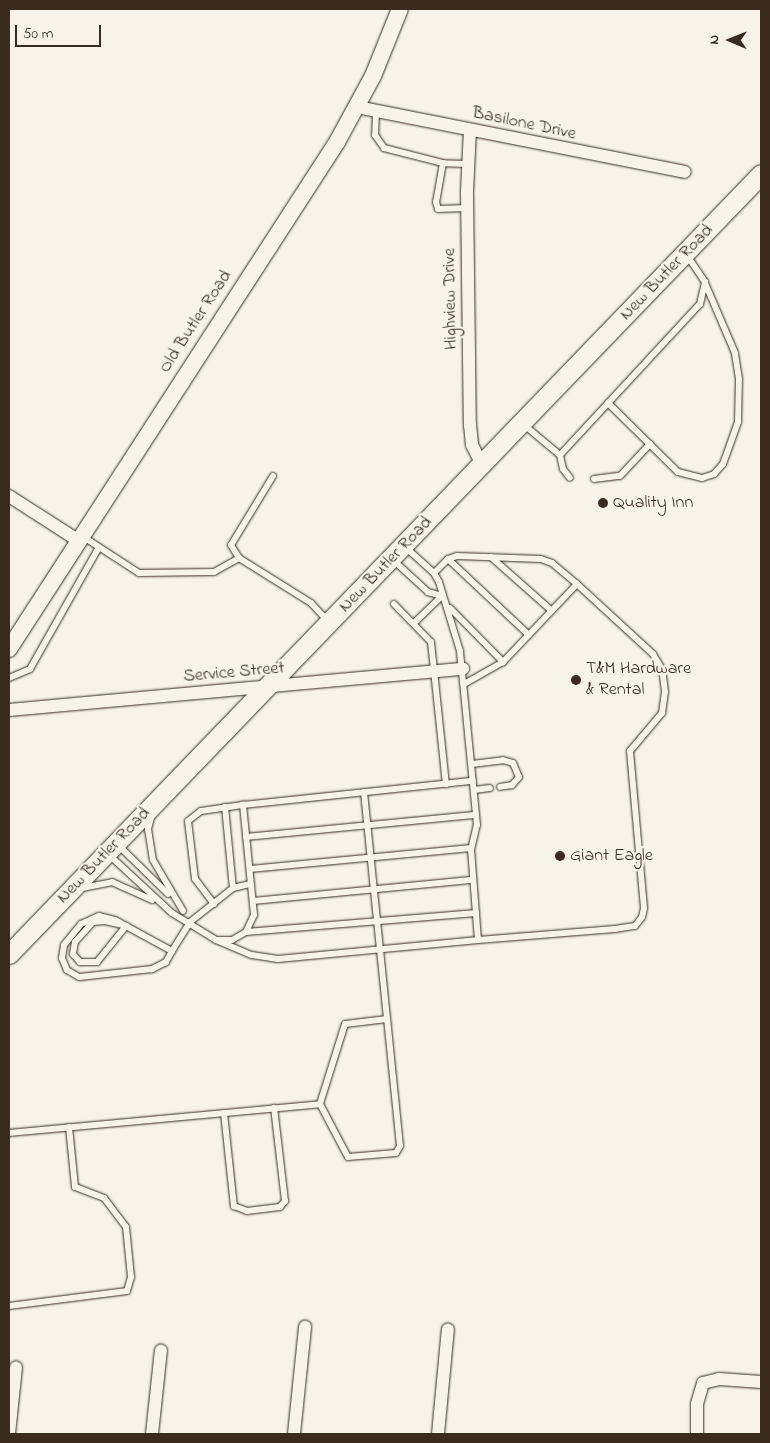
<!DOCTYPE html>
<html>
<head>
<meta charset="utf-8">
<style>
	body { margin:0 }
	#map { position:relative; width:770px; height:1443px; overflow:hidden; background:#f7f3e8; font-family:"Indie Flower",sans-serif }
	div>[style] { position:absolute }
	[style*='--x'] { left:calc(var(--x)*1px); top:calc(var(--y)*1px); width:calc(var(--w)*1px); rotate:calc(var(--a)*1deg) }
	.roads { filter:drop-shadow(0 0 1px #3b2a1e) drop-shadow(0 0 1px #3b2a1e) }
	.lane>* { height:6px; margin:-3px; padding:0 3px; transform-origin:3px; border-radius:3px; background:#f7f3e8 }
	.street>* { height:12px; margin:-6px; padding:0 6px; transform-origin:6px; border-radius:6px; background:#f7f3e8 }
	.secondary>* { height:16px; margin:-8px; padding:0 8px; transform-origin:8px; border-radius:8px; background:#f7f3e8 }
	.primary>* { height:19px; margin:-9.5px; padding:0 9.5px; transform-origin:9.5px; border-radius:9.5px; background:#f7f3e8 }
	.dots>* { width:14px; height:14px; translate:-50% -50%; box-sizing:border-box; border:2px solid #f7f3e8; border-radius:50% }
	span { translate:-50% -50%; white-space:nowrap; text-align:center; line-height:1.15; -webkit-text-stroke:4.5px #f7f3e8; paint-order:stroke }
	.street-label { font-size:18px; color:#3b2a1e }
	.poi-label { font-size:18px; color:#3b2a1e }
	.left { translate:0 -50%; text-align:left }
	.frame { position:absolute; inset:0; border:10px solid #3b2a1e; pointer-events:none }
	.north { position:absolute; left:705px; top:15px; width:50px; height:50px; -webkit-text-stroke:4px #f7f3e8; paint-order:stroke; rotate:271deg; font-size:14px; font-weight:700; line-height:20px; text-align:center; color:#3b2a1e }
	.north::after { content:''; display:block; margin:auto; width:18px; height:22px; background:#3b2a1e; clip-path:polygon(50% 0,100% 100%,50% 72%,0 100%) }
	.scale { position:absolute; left:15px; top:25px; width:86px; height:22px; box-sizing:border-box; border:2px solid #3b2a1e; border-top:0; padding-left:6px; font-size:15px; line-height:18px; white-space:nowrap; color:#3b2a1e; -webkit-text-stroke:4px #f7f3e8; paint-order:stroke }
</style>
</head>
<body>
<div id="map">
	<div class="roads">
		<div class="lane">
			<i style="--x:376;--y:111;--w:24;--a:92"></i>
			<i style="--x:375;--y:135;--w:16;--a:55"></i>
			<i style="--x:384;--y:148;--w:61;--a:14.3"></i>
			<i style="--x:467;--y:164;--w:24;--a:-178"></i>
			<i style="--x:443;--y:163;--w:40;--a:100"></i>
			<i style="--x:436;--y:202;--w:7;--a:74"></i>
			<i style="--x:438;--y:209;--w:29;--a:-2"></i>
			<i style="--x:608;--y:403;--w:98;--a:44.6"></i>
			<i style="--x:678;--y:472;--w:25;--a:14"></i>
			<i style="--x:702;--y:478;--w:13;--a:-18"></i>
			<i style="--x:714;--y:474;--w:13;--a:-48"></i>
			<i style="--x:723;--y:464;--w:45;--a:-70.3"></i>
			<i style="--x:738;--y:422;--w:43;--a:-88.7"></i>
			<i style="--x:739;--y:379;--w:26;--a:-99"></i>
			<i style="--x:735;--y:353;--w:76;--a:-113.2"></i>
			<i style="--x:523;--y:424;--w:48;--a:40"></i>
			<i style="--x:560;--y:455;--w:206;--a:-47.2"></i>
			<i style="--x:700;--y:304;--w:23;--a:-77"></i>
			<i style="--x:705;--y:282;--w:34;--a:-124"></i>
			<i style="--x:560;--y:455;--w:14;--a:78"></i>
			<i style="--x:563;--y:469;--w:11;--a:52"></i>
			<i style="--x:273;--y:476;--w:81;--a:121.3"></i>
			<i style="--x:231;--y:545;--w:15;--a:58"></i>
			<i style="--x:239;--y:558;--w:85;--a:32"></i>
			<i style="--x:311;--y:603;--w:23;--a:47"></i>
			<i style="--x:594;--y:479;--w:26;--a:-7"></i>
			<i style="--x:620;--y:476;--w:44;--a:-46.8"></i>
			<i style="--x:82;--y:536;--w:68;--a:33"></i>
			<i style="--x:139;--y:573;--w:75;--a:-0.8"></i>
			<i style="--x:214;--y:572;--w:29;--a:-29"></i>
			<i style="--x:491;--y:557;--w:81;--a:41.5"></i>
			<i style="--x:392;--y:559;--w:49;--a:42.5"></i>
			<i style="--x:428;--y:592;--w:15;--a:16"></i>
			<i style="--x:448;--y:559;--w:111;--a:43.2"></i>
			<i style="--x:434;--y:573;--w:20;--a:-45"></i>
			<i style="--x:448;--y:559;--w:9;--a:-18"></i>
			<i style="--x:457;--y:556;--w:84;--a:2"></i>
			<i style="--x:541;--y:559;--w:12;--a:20"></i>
			<i style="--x:552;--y:563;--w:33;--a:40"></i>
			<i style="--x:577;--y:584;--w:108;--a:133.5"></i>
			<i style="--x:503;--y:662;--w:45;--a:150.6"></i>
			<i style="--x:394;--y:604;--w:53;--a:45.8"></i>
			<i style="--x:431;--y:642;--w:143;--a:84"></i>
			<i style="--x:450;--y:608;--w:76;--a:45.5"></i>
			<i style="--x:414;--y:623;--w:39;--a:-44"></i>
			<i style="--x:9;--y:678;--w:23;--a:-23"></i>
			<i style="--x:30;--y:669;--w:140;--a:-60.5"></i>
			<i style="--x:472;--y:764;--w:31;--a:-7"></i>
			<i style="--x:503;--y:760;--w:10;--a:17"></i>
			<i style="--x:513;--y:763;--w:15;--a:67"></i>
			<i style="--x:519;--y:777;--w:11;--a:131"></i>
			<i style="--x:512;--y:785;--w:12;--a:171"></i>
			<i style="--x:474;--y:790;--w:16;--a:-7"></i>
			<i style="--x:364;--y:792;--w:228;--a:84.2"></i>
			<i style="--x:387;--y:1019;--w:42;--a:173.2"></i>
			<i style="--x:345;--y:1024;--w:84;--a:107.4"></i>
			<i style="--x:320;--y:1104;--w:60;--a:62.2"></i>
			<i style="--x:348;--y:1157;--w:48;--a:-4.8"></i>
			<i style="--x:396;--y:1153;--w:8;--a:-60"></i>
			<i style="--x:400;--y:1146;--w:128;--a:-95.8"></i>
			<i style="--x:225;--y:807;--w:81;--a:84.4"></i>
			<i style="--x:152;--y:814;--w:16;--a:105"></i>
			<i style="--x:148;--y:829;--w:31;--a:81"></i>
			<i style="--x:153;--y:860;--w:59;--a:59.5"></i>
			<i style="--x:246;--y:837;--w:231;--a:-5.5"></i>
			<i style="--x:118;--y:845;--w:70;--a:44.4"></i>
			<i style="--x:107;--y:853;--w:88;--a:42.7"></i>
			<i style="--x:172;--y:913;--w:52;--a:31.5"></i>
			<i style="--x:216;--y:940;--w:16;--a:0"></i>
			<i style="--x:232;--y:940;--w:16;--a:-30"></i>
			<i style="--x:246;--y:932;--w:19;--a:-65"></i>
			<i style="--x:254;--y:915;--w:111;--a:-95.7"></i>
			<i style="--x:243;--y:805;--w:231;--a:-6"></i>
			<i style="--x:250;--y:869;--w:222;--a:-5.4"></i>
			<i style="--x:82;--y:888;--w:31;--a:-11"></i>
			<i style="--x:112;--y:882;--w:44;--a:24.2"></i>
			<i style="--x:253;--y:901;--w:221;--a:-5.5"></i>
			<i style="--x:214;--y:904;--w:31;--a:-127"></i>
			<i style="--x:195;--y:879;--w:58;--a:-96.9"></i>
			<i style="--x:188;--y:821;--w:16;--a:-38"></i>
			<i style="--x:201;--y:811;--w:42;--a:-8.1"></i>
			<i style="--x:105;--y:921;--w:22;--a:13"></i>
			<i style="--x:126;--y:926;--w:46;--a:128.9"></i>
			<i style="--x:97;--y:962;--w:17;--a:180"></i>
			<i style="--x:80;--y:962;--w:11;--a:-131"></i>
			<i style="--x:73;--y:954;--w:12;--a:-81"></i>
			<i style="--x:75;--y:942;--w:27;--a:-48"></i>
			<i style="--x:93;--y:922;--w:12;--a:-5"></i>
			<i style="--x:246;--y:932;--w:231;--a:-4.7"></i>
			<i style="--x:216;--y:940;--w:39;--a:23"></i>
			<i style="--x:252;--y:955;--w:26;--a:9"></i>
			<i style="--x:278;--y:959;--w:201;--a:-5.4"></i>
			<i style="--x:478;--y:940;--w:90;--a:-94.4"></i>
			<i style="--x:471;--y:850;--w:26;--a:-77"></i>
			<i style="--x:477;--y:825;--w:175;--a:-95.6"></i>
			<i style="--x:460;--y:651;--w:72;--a:-106.9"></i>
			<i style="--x:439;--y:582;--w:10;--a:-119"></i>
			<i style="--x:434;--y:573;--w:40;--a:-138"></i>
			<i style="--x:478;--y:940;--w:137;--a:-4.6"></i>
			<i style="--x:615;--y:929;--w:20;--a:-9"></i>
			<i style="--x:635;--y:926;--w:11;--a:-52"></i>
			<i style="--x:642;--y:917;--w:9;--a:-77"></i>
			<i style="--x:644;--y:908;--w:158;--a:-95.1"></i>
			<i style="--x:630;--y:751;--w:50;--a:-49.9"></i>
			<i style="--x:662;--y:713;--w:21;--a:-82"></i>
			<i style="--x:665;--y:692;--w:23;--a:-97"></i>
			<i style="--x:662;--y:669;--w:17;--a:-121"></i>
			<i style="--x:653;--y:654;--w:103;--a:-137.4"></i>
			<i style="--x:172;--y:951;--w:13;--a:119"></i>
			<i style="--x:166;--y:962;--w:16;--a:153"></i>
			<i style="--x:152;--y:969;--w:73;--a:173.7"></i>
			<i style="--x:79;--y:977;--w:14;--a:-150"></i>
			<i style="--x:67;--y:970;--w:13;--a:-113"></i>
			<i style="--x:62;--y:958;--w:13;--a:-81"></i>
			<i style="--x:64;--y:945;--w:27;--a:-51"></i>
			<i style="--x:81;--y:924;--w:20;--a:-24"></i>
			<i style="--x:99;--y:916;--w:16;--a:14"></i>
			<i style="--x:115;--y:920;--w:65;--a:28.5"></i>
			<i style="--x:172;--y:951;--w:34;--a:-58"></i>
			<i style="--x:190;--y:922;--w:55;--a:-38.3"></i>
			<i style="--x:233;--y:888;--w:18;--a:-13"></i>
			<i style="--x:224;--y:1113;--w:94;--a:83.9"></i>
			<i style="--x:234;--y:1206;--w:14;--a:21"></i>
			<i style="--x:247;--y:1211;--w:33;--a:-7"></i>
			<i style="--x:280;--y:1207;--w:8;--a:-50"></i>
			<i style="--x:285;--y:1201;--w:94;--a:-96.7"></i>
			<i style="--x:9;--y:1133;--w:312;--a:-5.3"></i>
			<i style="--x:9;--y:1306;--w:119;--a:-7.2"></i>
			<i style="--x:127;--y:1291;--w:15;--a:-74"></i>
			<i style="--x:131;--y:1277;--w:50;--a:-95.7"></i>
			<i style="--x:126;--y:1227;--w:36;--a:-127"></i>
			<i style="--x:104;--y:1198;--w:31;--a:-159"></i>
			<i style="--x:75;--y:1187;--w:60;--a:-95.7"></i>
		</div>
		<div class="street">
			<i style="--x:357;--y:107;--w:334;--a:11.2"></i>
			<i style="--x:470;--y:130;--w:62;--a:92.8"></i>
			<i style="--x:467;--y:192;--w:233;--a:89.3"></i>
			<i style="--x:470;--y:425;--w:20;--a:84"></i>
			<i style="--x:472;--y:445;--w:22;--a:63"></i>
			<i style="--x:9;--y:496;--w:83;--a:32.7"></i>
			<i style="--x:9;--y:710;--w:456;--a:-5.2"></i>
			<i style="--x:9;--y:1434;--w:67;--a:-84"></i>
			<i style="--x:152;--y:1434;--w:84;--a:-83.9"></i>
			<i style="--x:294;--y:1434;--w:108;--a:-84.1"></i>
			<i style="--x:438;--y:1434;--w:105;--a:-84.6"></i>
			<i style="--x:697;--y:1434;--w:30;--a:-90"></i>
			<i style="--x:697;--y:1404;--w:22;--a:-74"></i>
			<i style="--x:703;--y:1383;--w:16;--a:-14"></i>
			<i style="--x:719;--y:1379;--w:42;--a:4.1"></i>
		</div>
		<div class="secondary">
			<i style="--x:9;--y:649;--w:604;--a:-57.1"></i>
			<i style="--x:337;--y:142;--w:75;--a:-61.4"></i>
			<i style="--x:373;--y:76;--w:72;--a:-68.1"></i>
		</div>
		<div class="primary">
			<i style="--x:9;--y:954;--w:1083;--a:-46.05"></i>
		</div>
	</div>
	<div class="dots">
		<i style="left:603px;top:503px;background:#3b2a1e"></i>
		<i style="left:576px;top:680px;background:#3b2a1e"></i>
		<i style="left:560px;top:856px;background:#3b2a1e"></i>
	</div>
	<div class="street-label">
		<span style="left:524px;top:124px;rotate:12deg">Basilone Drive</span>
		<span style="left:667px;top:273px;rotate:-46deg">New Butler Road</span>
		<span style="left:451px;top:299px;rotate:-91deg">Highview Drive</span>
		<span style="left:196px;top:322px;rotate:-57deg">Old Butler Road</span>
		<span style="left:386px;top:565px;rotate:-46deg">New Butler Road</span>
		<span style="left:234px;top:673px;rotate:-5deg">Service Street</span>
		<span style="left:104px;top:856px;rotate:-46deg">New Butler Road</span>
	</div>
	<div class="poi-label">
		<span class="left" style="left:613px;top:503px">Quality Inn</span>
		<span class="left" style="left:586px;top:680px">T&amp;M Hardware<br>&amp; Rental</span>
		<span class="left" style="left:570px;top:856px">Giant Eagle</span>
	</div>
	<div class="frame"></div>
	<div class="north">N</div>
	<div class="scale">50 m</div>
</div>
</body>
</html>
